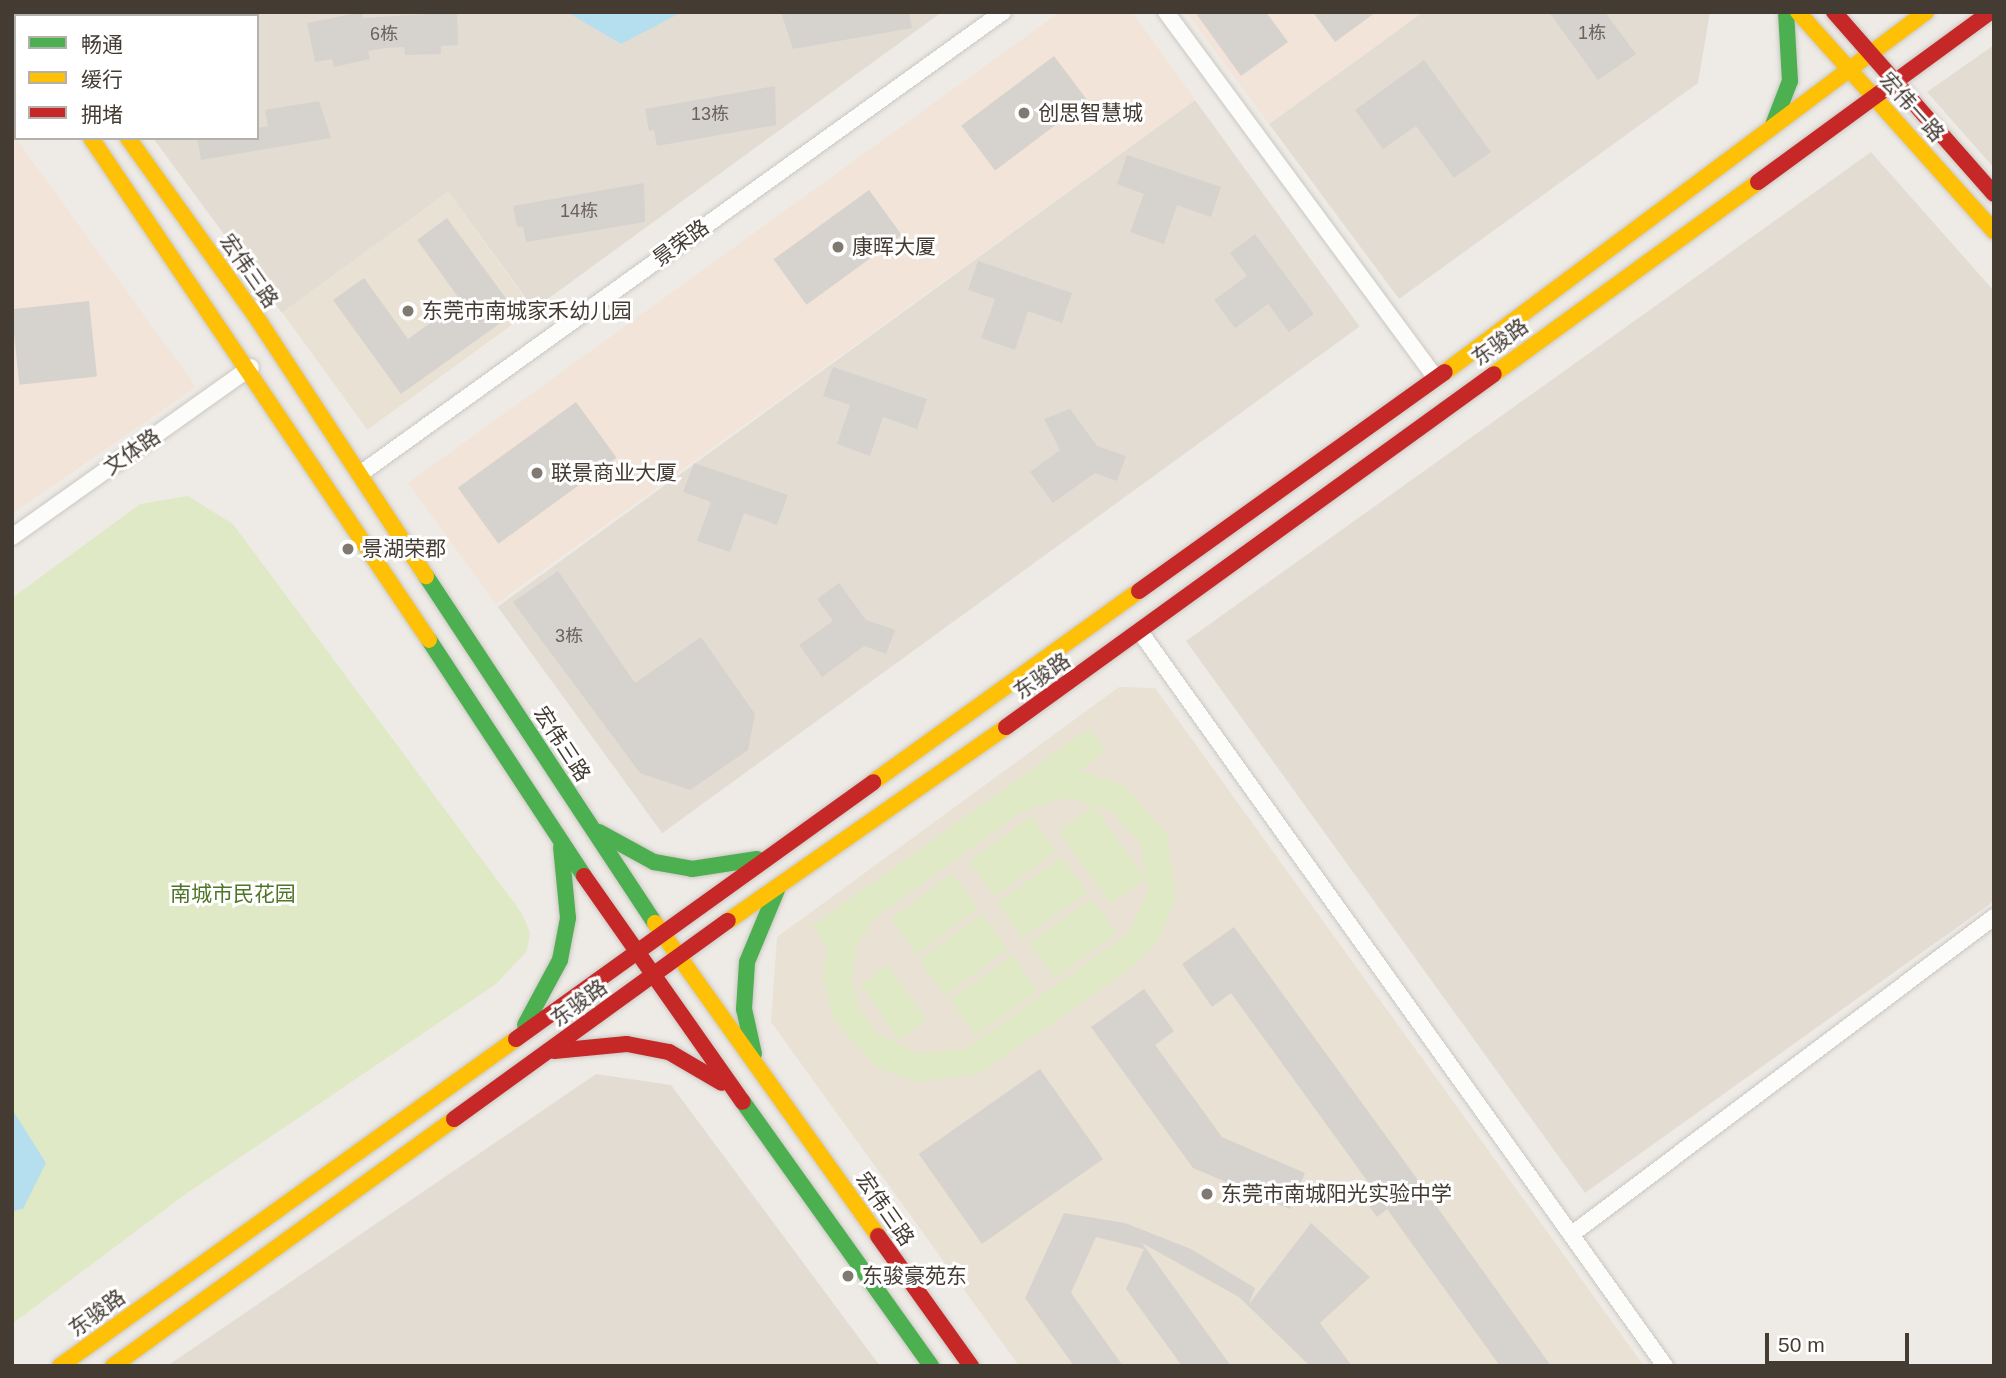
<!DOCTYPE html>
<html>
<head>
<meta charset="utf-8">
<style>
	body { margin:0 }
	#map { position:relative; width:2006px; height:1378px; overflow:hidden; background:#eeebe6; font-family:Arial,"Noto Sans SC",sans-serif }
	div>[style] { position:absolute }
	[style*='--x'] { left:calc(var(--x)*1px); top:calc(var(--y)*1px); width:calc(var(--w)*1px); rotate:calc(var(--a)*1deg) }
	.residential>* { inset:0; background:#e3dcd3; transform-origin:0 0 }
	.commercial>* { inset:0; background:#f2e4d8 }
	.education>* { inset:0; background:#eae1d5; transform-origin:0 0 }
	.green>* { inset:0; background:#e0e9c5; transform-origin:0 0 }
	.water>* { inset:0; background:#b5dfee }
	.building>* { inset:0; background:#d6d2cd; transform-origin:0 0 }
	.roads { filter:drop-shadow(0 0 2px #cbc7c2) drop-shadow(0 0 2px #cbc7c2) }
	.street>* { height:16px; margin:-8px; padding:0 8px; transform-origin:8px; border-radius:8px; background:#fcfcfb }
	.fast>* { height:16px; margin:-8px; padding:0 8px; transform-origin:8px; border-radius:8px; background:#4caf50 }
	.slow>* { height:16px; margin:-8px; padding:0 8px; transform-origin:8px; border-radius:8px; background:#ffc107 }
	.jam>* { height:16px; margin:-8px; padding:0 8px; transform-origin:8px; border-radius:8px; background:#c62828 }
	.dots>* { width:19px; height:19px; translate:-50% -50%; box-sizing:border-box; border:4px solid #fff; border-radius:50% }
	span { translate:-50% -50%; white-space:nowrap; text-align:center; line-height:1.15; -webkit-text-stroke:6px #fff; paint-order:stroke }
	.number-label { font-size:18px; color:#6a625b }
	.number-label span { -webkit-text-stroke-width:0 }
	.street-label { font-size:21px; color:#443b33 }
	.poi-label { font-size:21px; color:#443b33 }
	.left { translate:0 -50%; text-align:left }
	.park-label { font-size:21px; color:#4f7626 }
	.frame { position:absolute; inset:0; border:14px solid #443b33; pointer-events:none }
	.legend { position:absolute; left:14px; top:14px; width:245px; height:126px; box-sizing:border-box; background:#fff; border:2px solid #b4b1ad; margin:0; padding:9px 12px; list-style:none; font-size:21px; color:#443b33 }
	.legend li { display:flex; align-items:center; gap:14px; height:35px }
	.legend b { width:35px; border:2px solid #b4b1ad }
	.scale { position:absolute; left:1765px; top:1333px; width:144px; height:32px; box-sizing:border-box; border:4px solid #443b33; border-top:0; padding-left:9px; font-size:21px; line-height:24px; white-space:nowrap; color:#443b33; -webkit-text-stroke:5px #fff; paint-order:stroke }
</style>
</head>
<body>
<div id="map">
	<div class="residential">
		<i style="clip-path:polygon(161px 12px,942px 12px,534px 309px,448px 192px,282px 313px,153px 138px,257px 138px,257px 16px,157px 16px)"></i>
		<i style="clip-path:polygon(1423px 12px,1710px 12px,1698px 83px,1399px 299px,1269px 124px)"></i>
		<i style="clip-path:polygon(1994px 45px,1994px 168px,1927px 92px)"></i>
		<i style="left:1195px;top:100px;width:280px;height:862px;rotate:54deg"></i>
		<i style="clip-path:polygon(1871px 152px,1994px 291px,1994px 901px,1585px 1193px,1186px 641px)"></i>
		<i style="clip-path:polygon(596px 1074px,671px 1085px,880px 1366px,167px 1366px)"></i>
	</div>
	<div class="commercial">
		<i style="clip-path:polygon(1060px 12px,1132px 12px,1195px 100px,496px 604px,408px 483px)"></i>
		<i style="clip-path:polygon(1186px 12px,1423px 12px,1269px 124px)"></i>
		<i style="clip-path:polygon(12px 133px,196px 387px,12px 514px)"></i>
	</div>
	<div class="education">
		<i style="left:448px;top:192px;width:145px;height:205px;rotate:54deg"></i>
		<i style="clip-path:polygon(1119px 687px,1155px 688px,1644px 1366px,1019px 1366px,771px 1022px,777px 937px)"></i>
	</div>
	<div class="green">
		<i style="clip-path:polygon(188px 496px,233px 524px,521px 912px,530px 932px,527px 951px,496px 984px,183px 1196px,12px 1324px,12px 598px,140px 504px)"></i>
		<i style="clip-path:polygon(evenodd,1089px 728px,1106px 751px,1080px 770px,1125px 786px,1167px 834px,1176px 897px,1161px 937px,1133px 967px,979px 1074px,916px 1082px,876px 1067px,833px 1019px,823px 978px,827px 947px,812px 926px,1089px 728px,1064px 798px,1110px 810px,1141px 845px,1148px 892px,1127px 934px,967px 1048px,920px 1054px,878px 1034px,859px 1008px,852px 977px,857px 946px,874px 919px,1020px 813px,1064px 798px)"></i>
		<i style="left:1093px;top:806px;width:90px;height:43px;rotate:54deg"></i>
		<i style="left:1031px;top:816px;width:44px;height:77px;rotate:54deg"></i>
		<i style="left:1062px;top:857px;width:44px;height:79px;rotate:55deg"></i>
		<i style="left:952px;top:873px;width:44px;height:77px;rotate:53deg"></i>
		<i style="left:1091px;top:898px;width:44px;height:77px;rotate:54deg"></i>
		<i style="left:982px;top:914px;width:44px;height:78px;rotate:54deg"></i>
		<i style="left:1012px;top:955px;width:44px;height:77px;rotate:54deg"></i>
		<i style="left:888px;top:965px;width:67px;height:34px;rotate:55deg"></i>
	</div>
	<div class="water">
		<i style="clip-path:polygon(567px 12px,682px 12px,621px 44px)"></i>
		<i style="clip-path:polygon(12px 1109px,46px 1163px,23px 1209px,12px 1211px)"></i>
	</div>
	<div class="building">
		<i style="clip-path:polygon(362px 12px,363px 18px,457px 12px,458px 45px,441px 46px,441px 54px,405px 55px,404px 47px,386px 48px,368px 51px,370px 59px,334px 67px,332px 59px,315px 62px,307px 23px)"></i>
		<i style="clip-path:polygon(781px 12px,909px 12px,912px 28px,793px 49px)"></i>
		<i style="clip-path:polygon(1195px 12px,1266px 12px,1288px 42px,1241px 76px)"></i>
		<i style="clip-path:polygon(1313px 12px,1376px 12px,1335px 42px)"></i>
		<i style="clip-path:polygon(1549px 12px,1605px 12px,1636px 54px,1598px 80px)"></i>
		<i style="left:1054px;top:56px;width:56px;height:116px;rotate:53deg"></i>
		<i style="clip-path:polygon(1424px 60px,1491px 152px,1454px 178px,1416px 126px,1383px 149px,1355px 110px)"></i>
		<i style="clip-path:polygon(775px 86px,776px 125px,657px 146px,654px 130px,649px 131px,645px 109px)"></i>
		<i style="clip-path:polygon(319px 101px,331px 138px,201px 160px,197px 138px,257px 138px,257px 128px,268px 126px,265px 110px)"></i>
		<i style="clip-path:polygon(1127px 155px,1221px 187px,1211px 217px,1177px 205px,1164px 244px,1130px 232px,1144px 194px,1117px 184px)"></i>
		<i style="clip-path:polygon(644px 183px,645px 222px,526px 242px,523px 226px,517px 227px,513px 206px)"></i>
		<i style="left:869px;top:190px;width:56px;height:118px;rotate:54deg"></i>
		<i style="clip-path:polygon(447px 218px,516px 312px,401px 394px,333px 300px,364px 278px,408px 339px,461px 301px,417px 240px)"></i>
		<i style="clip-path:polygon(1255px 234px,1314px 314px,1289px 332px,1268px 304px,1235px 328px,1214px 300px,1247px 276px,1230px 253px)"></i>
		<i style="clip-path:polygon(978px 261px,1072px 293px,1062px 323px,1028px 311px,1015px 350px,981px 338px,995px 299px,968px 290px)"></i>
		<i style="left:89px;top:301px;width:76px;height:78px;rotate:84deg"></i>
		<i style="clip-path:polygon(833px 367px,927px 399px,917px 429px,883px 417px,870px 456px,837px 444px,850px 405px,823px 396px)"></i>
		<i style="left:576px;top:402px;width:69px;height:146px;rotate:54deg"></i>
		<i style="clip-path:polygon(1070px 409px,1097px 446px,1126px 456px,1117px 481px,1095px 473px,1053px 503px,1030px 472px,1060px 450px,1044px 419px)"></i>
		<i style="clip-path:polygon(694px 463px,788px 495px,777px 525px,744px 513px,730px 552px,697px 541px,711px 502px,683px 492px)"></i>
		<i style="clip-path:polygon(558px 571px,635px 683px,701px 637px,755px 714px,748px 750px,690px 790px,640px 773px,513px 602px)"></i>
		<i style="clip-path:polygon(839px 583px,866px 620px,895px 630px,886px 654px,864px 646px,822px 677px,799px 645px,833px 621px,817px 599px)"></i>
		<i style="clip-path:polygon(1234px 927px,1402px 1158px,1551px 1366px,1500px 1366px,1387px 1209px,1377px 1217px,1357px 1190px,1368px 1182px,1231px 993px,1212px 1007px,1182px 964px)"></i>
		<i style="clip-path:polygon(1144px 989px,1174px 1031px,1155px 1045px,1222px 1137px,1305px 1173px,1290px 1209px,1193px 1168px,1091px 1027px)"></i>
		<i style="left:1040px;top:1069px;width:110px;height:148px;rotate:55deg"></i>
		<i style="clip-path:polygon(1064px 1213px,1125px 1223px,1191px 1249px,1255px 1288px,1249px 1304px,1311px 1223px,1370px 1277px,1320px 1323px,1352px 1366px,1310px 1366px,1239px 1297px,1142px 1243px,1231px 1366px,1182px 1366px,1126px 1289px,1144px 1249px,1096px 1237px,1071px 1293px,1123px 1366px,1074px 1366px,1025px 1298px)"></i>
	</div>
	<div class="roads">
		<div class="street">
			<i style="--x:1166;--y:12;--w:455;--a:53.6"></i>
			<i style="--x:360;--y:474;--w:792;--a:-35.7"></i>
			<i style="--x:12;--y:537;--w:293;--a:-35.4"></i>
			<i style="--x:1141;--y:633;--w:901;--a:54.44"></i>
			<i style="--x:1572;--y:1234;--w:528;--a:-36.91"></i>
		</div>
		<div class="fast">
			<i style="--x:12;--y:40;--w:6;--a:45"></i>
			<i style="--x:1773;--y:125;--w:47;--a:-68.9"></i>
			<i style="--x:1790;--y:81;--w:69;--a:-93.3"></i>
			<i style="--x:426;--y:576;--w:416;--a:56.6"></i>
			<i style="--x:429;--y:640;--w:282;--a:56.7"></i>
			<i style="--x:599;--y:832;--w:63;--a:28.6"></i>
			<i style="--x:654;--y:862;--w:39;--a:10"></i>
			<i style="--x:692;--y:869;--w:66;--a:-8.7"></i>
			<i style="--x:525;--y:1025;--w:74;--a:-61.7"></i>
			<i style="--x:560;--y:960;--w:43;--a:-79.2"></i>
			<i style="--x:568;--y:918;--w:71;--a:-95.6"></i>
			<i style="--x:754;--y:1054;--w:46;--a:-102.5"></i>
			<i style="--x:744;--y:1009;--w:47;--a:-86.3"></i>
			<i style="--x:747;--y:962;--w:78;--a:-67.4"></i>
			<i style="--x:743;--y:1102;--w:324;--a:54.5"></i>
		</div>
		<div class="slow">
			<i style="--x:1798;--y:12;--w:294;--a:48.2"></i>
			<i style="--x:91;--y:138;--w:605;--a:56.05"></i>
			<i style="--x:128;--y:138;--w:225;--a:54.4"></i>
			<i style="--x:259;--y:321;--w:305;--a:56.8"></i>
			<i style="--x:1445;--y:372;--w:601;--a:-36.81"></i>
			<i style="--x:1494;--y:374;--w:326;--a:-36"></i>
			<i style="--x:873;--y:782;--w:327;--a:-35.7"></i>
			<i style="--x:728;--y:921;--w:339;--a:-34.9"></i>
			<i style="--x:655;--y:923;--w:384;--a:54.5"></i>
			<i style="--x:60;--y:1366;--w:561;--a:-35.64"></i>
			<i style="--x:113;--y:1366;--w:421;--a:-35.9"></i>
		</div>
		<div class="jam">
			<i style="--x:1834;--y:12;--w:242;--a:48.7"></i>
			<i style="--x:37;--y:16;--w:6;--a:-39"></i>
			<i style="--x:1758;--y:182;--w:288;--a:-36.2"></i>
			<i style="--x:1139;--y:591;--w:376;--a:-35.6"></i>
			<i style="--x:1006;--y:727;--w:602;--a:-35.88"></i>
			<i style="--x:584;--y:876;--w:276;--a:54.9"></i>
			<i style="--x:516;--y:1039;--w:440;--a:-35.7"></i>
			<i style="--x:554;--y:1051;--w:73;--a:-5.5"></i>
			<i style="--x:627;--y:1044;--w:43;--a:10.8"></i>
			<i style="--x:669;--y:1052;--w:61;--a:30.3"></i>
			<i style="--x:454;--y:1119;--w:338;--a:-35.9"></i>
			<i style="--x:878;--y:1236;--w:160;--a:54.4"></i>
		</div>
	</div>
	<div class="dots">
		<i style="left:1024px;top:113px;background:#807972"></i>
		<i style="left:838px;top:247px;background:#807972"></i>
		<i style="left:408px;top:311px;background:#807972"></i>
		<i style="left:537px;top:473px;background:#807972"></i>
		<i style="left:348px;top:549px;background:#807972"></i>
		<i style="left:1207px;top:1194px;background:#807972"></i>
		<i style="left:848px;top:1276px;background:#807972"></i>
	</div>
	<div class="number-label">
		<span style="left:1592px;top:33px">1栋</span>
		<span style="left:384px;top:34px">6栋</span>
		<span style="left:710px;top:114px">13栋</span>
		<span style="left:579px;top:211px">14栋</span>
		<span style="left:569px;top:636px">3栋</span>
	</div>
	<div class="street-label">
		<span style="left:1912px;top:107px;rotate:48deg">宏伟一路</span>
		<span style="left:681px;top:243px;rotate:-36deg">景荣路</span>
		<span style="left:249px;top:271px;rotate:55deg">宏伟三路</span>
		<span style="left:1500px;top:342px;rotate:-36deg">东骏路</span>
		<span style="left:132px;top:452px;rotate:-35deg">文体路</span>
		<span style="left:1042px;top:676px;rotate:-35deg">东骏路</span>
		<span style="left:562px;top:744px;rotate:57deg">宏伟三路</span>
		<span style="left:579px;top:1003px;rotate:-36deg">东骏路</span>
		<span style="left:885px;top:1209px;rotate:55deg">宏伟三路</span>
		<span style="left:97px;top:1313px;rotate:-36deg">东骏路</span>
	</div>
	<div class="poi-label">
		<span class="left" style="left:1038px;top:113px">创思智慧城</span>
		<span class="left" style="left:852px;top:247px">康晖大厦</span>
		<span class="left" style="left:422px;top:311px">东莞市南城家禾幼儿园</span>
		<span class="left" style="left:551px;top:473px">联景商业大厦</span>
		<span class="left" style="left:362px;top:549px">景湖荣郡</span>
		<span class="left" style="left:1221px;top:1194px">东莞市南城阳光实验中学</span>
		<span class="left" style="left:862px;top:1276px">东骏豪苑东</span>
	</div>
	<div class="park-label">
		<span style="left:233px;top:894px">南城市民花园</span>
	</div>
	<div class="frame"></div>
	<ul class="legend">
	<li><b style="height:9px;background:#4caf50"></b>畅通</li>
	<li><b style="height:9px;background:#ffc107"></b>缓行</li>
	<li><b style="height:9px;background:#c62828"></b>拥堵</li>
	</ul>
	<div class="scale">50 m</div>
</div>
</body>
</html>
